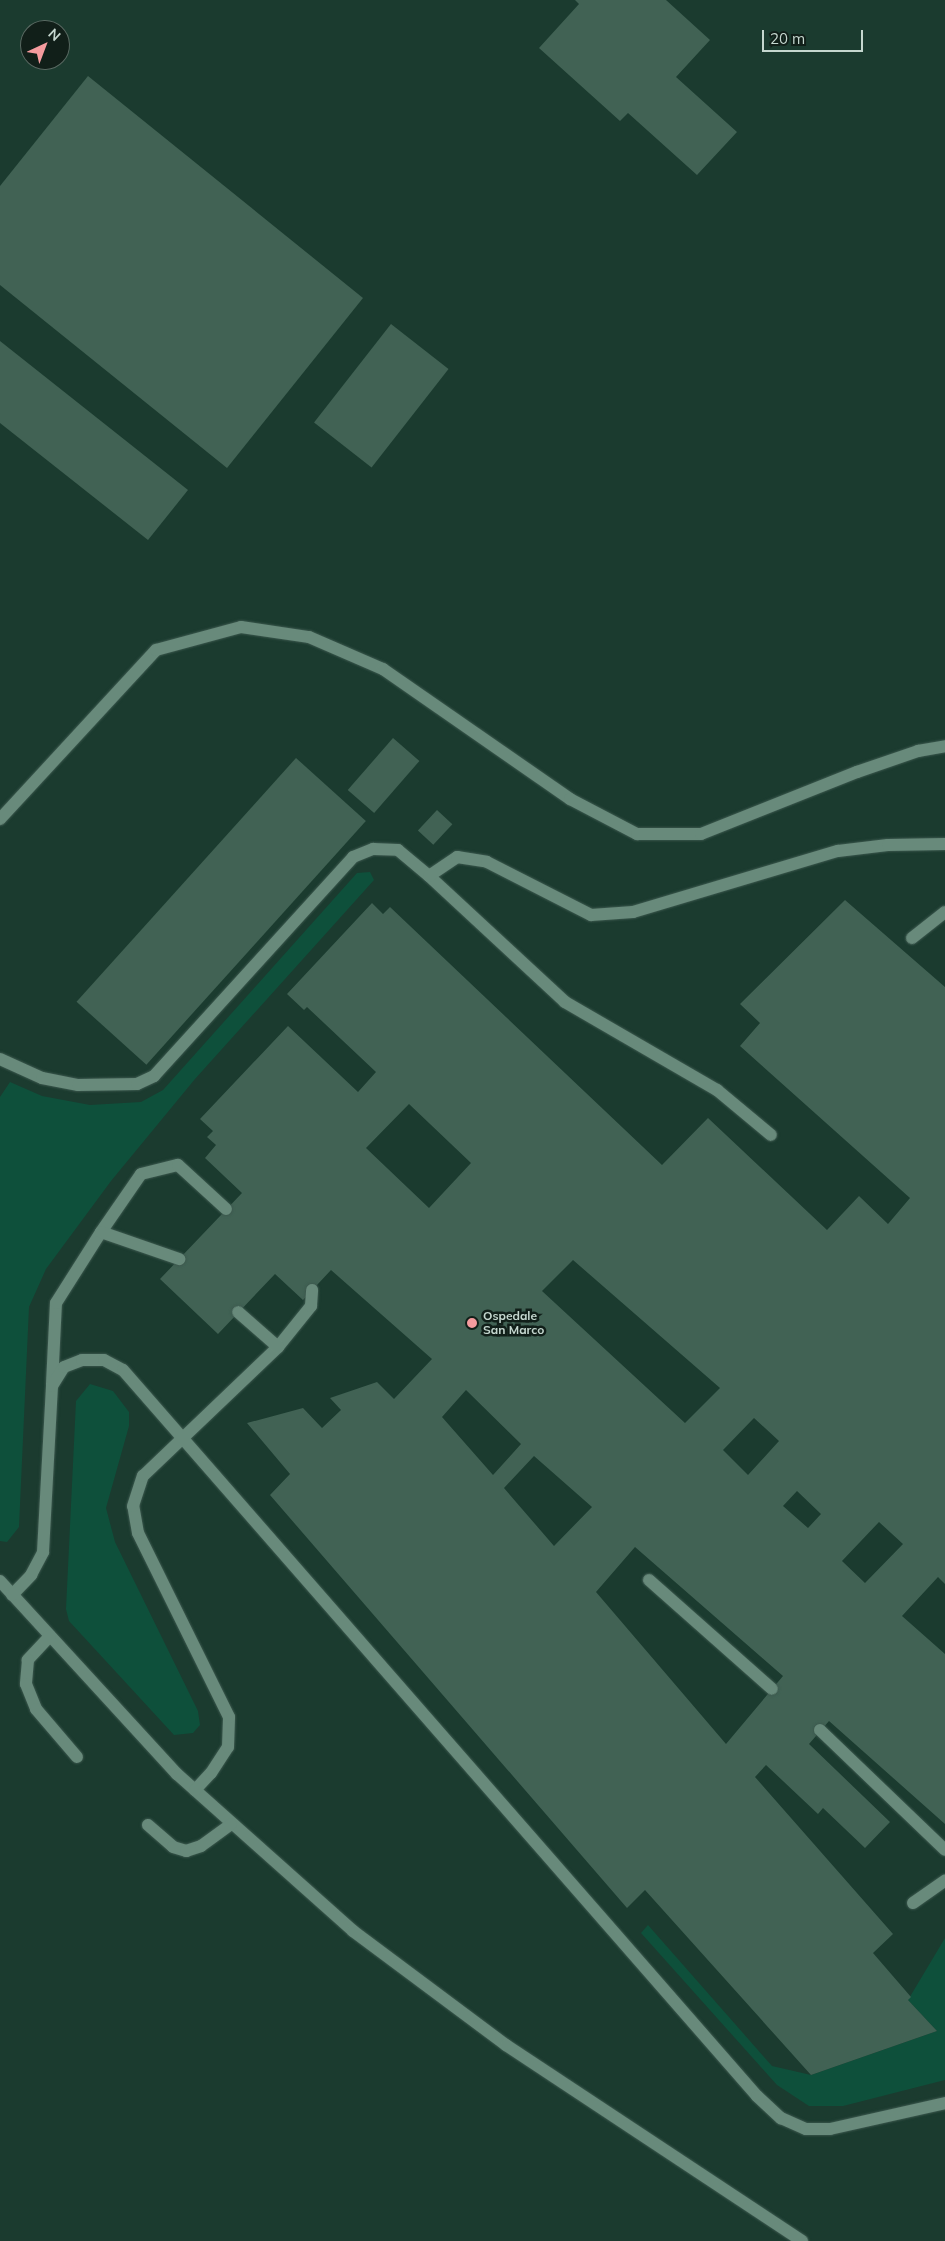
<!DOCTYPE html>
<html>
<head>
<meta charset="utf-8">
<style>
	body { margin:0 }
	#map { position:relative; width:945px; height:2241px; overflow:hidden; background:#1b3b2f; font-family:Mulish,sans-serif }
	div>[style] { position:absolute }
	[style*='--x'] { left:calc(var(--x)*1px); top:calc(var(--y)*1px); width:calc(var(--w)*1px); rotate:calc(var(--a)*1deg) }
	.green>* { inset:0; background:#0e503b }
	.building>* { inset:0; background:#416254; transform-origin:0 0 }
	.roads { filter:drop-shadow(0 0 1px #3c584e) drop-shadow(0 0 1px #3c584e) }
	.lane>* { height:12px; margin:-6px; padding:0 6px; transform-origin:6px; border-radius:6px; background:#688a7b }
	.dots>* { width:14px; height:14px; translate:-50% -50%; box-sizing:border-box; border:2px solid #111f19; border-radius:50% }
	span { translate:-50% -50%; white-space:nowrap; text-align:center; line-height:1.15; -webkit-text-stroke:5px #111f19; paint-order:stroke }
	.poi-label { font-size:12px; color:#c5d7cf; font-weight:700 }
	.left { translate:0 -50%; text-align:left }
	.north { position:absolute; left:20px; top:20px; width:50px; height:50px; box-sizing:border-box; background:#111f19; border:1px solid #596962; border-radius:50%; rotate:43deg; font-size:14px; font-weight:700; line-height:20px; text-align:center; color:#c5d7cf }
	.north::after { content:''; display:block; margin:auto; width:18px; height:22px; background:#f59b9e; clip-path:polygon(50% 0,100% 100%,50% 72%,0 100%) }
	.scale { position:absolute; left:762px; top:30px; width:101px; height:22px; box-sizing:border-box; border:2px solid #c5d7cf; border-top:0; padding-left:6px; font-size:15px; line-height:18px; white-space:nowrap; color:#c5d7cf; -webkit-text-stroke:4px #111f19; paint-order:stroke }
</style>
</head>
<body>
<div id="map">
	<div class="green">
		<i style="clip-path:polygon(370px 872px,374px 880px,195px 1079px,111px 1181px,46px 1269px,29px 1307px,19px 1527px,7px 1542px,0 1541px,0 1097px,10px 1082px,42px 1096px,90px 1105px,141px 1102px,163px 1090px,357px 873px)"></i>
		<i style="clip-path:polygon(90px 1384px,113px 1391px,129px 1412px,129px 1426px,106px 1508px,115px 1542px,198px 1711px,200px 1725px,193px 1733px,174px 1735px,69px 1621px,66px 1609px,76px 1401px)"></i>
		<i style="clip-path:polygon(648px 1925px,772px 2066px,811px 2075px,937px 2031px,908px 2000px,945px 1938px,945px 2080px,843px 2106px,809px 2106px,777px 2085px,641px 1933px)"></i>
	</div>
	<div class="building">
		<i style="clip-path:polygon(575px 0,666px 0,710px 40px,676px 77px,737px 132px,697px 175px,628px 113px,620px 121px,539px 48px,579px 4px)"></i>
		<i style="clip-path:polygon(88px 76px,363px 298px,227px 468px,0 285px,0 186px)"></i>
		<i style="left:391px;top:324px;width:73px;height:125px;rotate:38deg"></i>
		<i style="clip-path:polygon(0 341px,188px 490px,148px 540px,0 423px)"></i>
		<i style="left:393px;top:738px;width:35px;height:69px;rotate:41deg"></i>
		<i style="left:296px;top:758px;width:94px;height:328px;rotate:42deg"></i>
		<i style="left:437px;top:810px;width:21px;height:28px;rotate:43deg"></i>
		<i style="clip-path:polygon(evenodd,845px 900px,945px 987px,945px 1584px,938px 1577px,902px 1616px,945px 1654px,945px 1824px,829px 1721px,809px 1744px,890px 1822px,865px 1848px,823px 1808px,818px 1814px,766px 1765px,755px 1777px,893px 1934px,873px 1953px,911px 1997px,908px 2000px,937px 2031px,811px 2075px,645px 1890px,627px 1908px,270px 1495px,290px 1474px,247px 1423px,303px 1408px,322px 1428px,341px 1410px,330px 1398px,377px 1382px,394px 1399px,432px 1359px,331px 1270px,303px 1300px,275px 1274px,218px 1334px,160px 1279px,242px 1193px,205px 1158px,216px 1145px,207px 1137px,213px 1131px,200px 1119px,288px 1026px,358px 1092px,376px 1072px,307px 1007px,304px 1010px,287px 994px,372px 903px,383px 914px,390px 907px,662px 1165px,708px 1118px,827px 1230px,859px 1196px,888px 1224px,910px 1198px,740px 1046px,760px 1023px,740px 1004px,845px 900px,409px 1104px,471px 1163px,429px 1208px,366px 1148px,409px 1104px,845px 900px,573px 1260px,720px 1388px,685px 1423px,542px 1291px,573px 1260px,845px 900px,466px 1390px,521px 1444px,493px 1475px,442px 1417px,466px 1390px,845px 900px,754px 1418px,779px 1441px,748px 1475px,723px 1450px,754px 1418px,845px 900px,534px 1456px,592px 1507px,554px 1546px,504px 1488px,534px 1456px,845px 900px,797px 1491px,821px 1514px,808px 1528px,783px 1506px,797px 1491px,845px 900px,879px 1522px,903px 1544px,865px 1583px,842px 1561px,879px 1522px,845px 900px,635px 1547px,783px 1676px,726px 1744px,596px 1592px,635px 1547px)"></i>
	</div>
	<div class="roads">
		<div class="lane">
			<i style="--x:0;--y:819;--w:230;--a:-47.3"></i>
			<i style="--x:156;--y:650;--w:88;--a:-15.1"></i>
			<i style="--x:241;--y:627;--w:69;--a:8.4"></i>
			<i style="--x:309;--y:637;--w:81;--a:23.4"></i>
			<i style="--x:383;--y:669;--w:228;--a:34.8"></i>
			<i style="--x:570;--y:799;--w:76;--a:27.6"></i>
			<i style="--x:637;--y:834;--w:64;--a:0"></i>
			<i style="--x:701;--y:834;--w:168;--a:-21.7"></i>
			<i style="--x:857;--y:772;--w:65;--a:-19"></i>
			<i style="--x:918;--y:751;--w:27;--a:-10"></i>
			<i style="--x:429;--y:876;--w:185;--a:42.8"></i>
			<i style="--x:565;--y:1002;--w:176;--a:30.1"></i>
			<i style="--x:717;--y:1090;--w:70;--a:39.8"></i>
			<i style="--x:912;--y:938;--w:42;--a:-38.2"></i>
			<i style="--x:0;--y:1059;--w:46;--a:24.3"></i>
			<i style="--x:42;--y:1078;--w:37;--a:11"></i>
			<i style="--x:78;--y:1085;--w:59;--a:-1"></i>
			<i style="--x:137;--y:1084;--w:19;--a:-25"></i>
			<i style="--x:154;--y:1076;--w:296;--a:-47.7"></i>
			<i style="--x:353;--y:857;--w:22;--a:-22"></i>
			<i style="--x:373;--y:849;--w:25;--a:2"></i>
			<i style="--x:398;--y:850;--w:40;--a:40"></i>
			<i style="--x:429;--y:876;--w:34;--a:-34"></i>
			<i style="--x:457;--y:857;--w:30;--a:9"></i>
			<i style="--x:487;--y:862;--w:117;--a:27"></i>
			<i style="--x:591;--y:915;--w:42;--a:-4.1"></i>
			<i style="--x:633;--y:912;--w:214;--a:-16.6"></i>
			<i style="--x:838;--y:851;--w:50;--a:-6.8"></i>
			<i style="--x:888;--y:845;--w:57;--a:-1"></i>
			<i style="--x:101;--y:1232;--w:70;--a:-55.4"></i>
			<i style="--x:141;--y:1174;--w:38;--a:-14"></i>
			<i style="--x:178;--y:1165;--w:65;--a:42.5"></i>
			<i style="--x:278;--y:1347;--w:53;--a:-51.2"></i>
			<i style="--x:311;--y:1306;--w:16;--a:-86"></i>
			<i style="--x:52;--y:1384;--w:81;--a:-87.2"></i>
			<i style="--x:56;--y:1303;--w:84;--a:-57.6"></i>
			<i style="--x:101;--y:1232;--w:83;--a:19.1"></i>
			<i style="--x:649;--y:1580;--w:164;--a:41.5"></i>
			<i style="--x:0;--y:1581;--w:262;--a:47.5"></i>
			<i style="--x:177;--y:1774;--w:236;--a:41.7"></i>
			<i style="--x:353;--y:1931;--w:191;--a:36.7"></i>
			<i style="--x:506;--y:2045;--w:355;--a:33.5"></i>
			<i style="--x:12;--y:1595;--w:28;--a:-46"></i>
			<i style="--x:31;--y:1575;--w:26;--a:-62"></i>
			<i style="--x:43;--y:1552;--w:166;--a:-86.9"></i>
			<i style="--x:52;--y:1386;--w:22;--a:-58"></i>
			<i style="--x:64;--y:1367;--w:19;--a:-21"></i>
			<i style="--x:82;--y:1360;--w:22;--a:0"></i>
			<i style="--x:104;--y:1360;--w:21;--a:28"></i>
			<i style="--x:123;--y:1370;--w:964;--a:48.87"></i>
			<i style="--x:757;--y:2096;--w:33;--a:43"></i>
			<i style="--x:781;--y:2118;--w:27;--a:24"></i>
			<i style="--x:806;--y:2129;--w:24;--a:0"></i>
			<i style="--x:830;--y:2129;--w:118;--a:-12.7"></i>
			<i style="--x:50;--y:1636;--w:33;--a:133"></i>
			<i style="--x:28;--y:1660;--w:24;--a:95"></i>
			<i style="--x:26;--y:1684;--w:27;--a:68"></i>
			<i style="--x:36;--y:1709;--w:63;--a:49.5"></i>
			<i style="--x:820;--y:1730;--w:173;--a:43.8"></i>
			<i style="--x:195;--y:1790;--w:23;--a:-47"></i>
			<i style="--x:211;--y:1773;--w:31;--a:-57"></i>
			<i style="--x:228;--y:1747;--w:30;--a:-88"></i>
			<i style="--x:229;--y:1717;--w:205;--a:-116.3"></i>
			<i style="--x:138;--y:1533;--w:27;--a:-100"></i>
			<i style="--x:133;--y:1506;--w:32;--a:-72"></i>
			<i style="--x:143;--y:1476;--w:187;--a:-43.7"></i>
			<i style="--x:278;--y:1347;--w:53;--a:-138.8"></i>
			<i style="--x:148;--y:1825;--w:33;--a:41"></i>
			<i style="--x:173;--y:1847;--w:14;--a:17"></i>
			<i style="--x:186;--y:1851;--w:16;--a:-18"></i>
			<i style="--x:201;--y:1846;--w:37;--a:-36"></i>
			<i style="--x:913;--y:1903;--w:39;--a:-35"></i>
		</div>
	</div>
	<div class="dots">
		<i style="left:472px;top:1323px;background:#f59b9e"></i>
	</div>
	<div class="poi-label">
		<span class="left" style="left:483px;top:1323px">Ospedale<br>San Marco</span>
	</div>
	<div class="north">N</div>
	<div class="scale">20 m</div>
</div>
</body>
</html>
